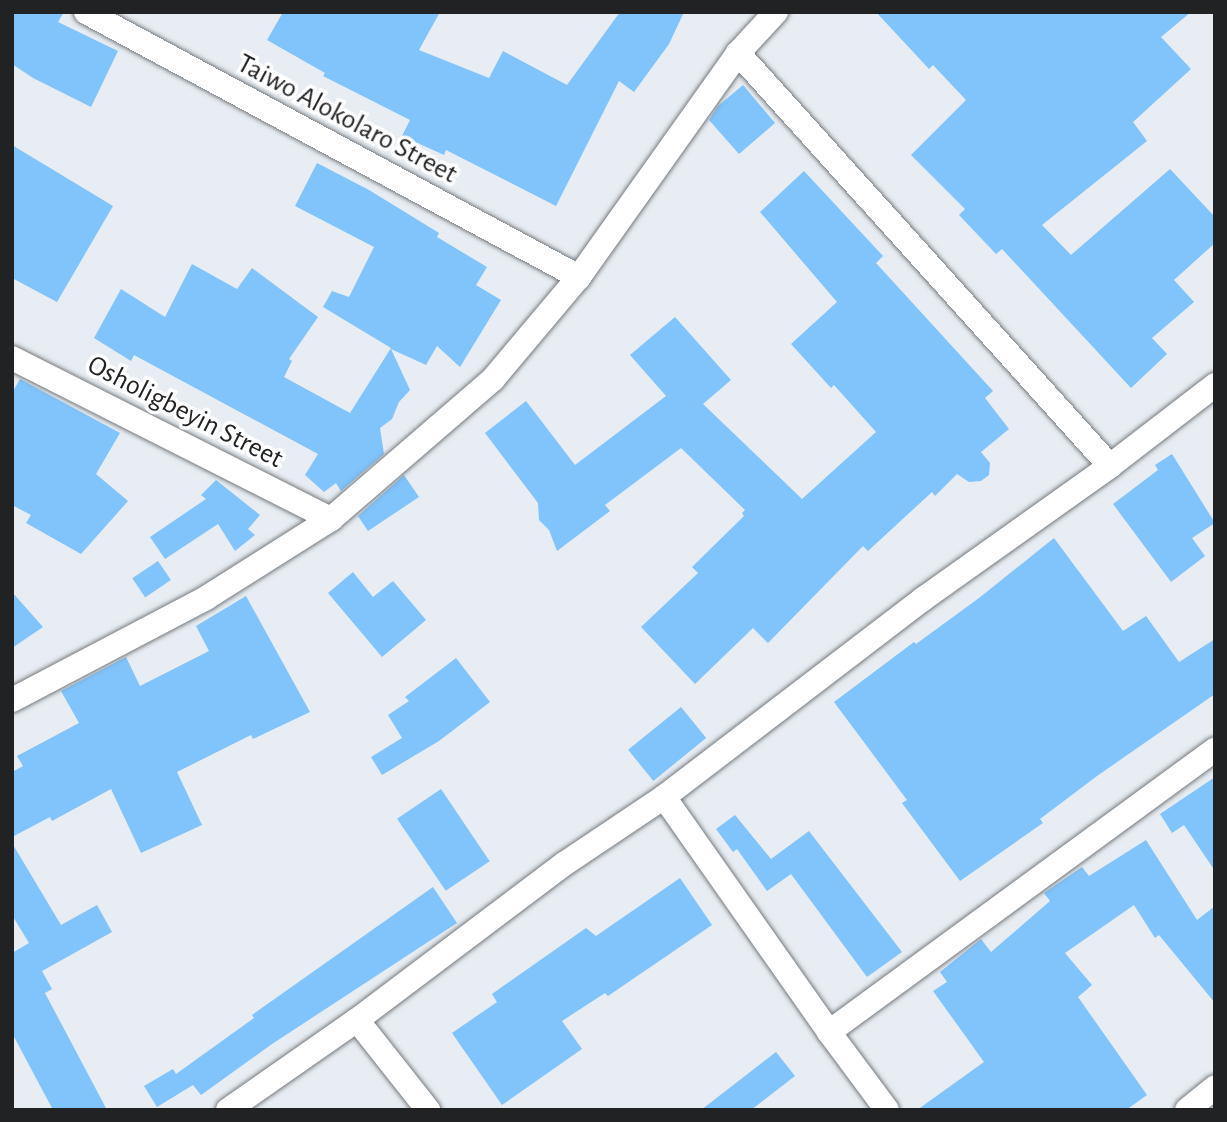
<!DOCTYPE html>
<html>
<head>
<meta charset="utf-8">
<style>
	body { margin:0 }
	#map { position:relative; width:1227px; height:1122px; overflow:hidden; background:#e7edf2; font-family:"Alegreya Sans",sans-serif }
	div>[style] { position:absolute }
	[style*='--x'] { left:calc(var(--x)*1px); top:calc(var(--y)*1px); width:calc(var(--w)*1px); rotate:calc(var(--a)*1deg) }
	.building>* { inset:0; background:#81c3fb; transform-origin:0 0 }
	.roads { filter:drop-shadow(0 0 2px #757a7f) drop-shadow(0 0 2px #757a7f) }
	.minor>* { height:24px; margin:-12px; padding:0 12px; transform-origin:12px; border-radius:12px; background:#fff }
	span { translate:-50% -50%; white-space:nowrap; text-align:center; line-height:1.15; -webkit-text-stroke:7px #fff; paint-order:stroke }
	.street-label { font-size:28px; color:#202224 }
	.frame { position:absolute; inset:0; border:14px solid #202224; pointer-events:none }
</style>
</head>
<body>
<div id="map">
	<div class="building">
		<i style="clip-path:polygon(12px 12px,64px 12px,58px 22px,118px 51px,91px 107px,33px 78px,12px 64px)"></i>
		<i style="clip-path:polygon(283px 12px,440px 12px,419px 50px,489px 78px,503px 51px,567px 85px,620px 12px,684px 12px,669px 44px,634px 92px,619px 81px,556px 206px,446px 150px,444px 155px,402px 136px,410px 120px,323px 76px,325px 73px,267px 40px)"></i>
		<i style="clip-path:polygon(876px 12px,1191px 12px,1161px 37px,1191px 69px,1133px 122px,1147px 141px,1042px 225px,1071px 255px,1170px 169px,1215px 217px,1215px 243px,1174px 280px,1194px 302px,1152px 338px,1167px 354px,1131px 388px,1002px 249px,996px 254px,959px 215px,965px 209px,911px 155px,966px 100px,933px 65px,929px 69px)"></i>
		<i style="clip-path:polygon(743px 85px,775px 123px,739px 154px,709px 120px,718px 106px)"></i>
		<i style="clip-path:polygon(12px 145px,113px 206px,57px 302px,12px 278px)"></i>
		<i style="clip-path:polygon(317px 163px,369px 190px,439px 233px,437px 237px,487px 267px,476px 285px,501px 300px,460px 367px,437px 346px,426px 365px,391px 349px,410px 390px,399px 402px,392px 419px,380px 428px,384px 454px,341px 491px,336px 483px,324px 492px,305px 475px,318px 454px,134px 355px,131px 361px,94px 338px,121px 289px,165px 317px,192px 264px,237px 289px,252px 268px,318px 317px,289px 359px,292px 361px,284px 377px,350px 413px,391px 348px,323px 307px,332px 291px,349px 297px,374px 247px,295px 206px)"></i>
		<i style="clip-path:polygon(804px 171px,883px 256px,876px 263px,993px 391px,985px 398px,1009px 429px,981px 452px,990px 463px,989px 475px,981px 481px,969px 482px,957px 474px,935px 496px,932px 492px,868px 551px,863px 546px,768px 643px,753px 628px,695px 684px,641px 627px,698px 573px,692px 567px,744px 516px,742px 513px,745px 510px,681px 448px,605px 505px,610px 511px,557px 551px,549px 530px,539px 520px,538px 503px,485px 433px,526px 401px,575px 465px,666px 396px,630px 355px,675px 317px,731px 380px,703px 404px,802px 499px,876px 432px,834px 385px,831px 388px,791px 344px,837px 302px,760px 212px)"></i>
		<i style="clip-path:polygon(20px 379px,120px 433px,96px 474px,128px 501px,81px 554px,26px 523px,31px 515px,12px 505px,12px 393px)"></i>
		<i style="clip-path:polygon(1172px 454px,1215px 523px,1192px 538px,1205px 556px,1171px 582px,1113px 504px,1158px 470px,1155px 465px)"></i>
		<i style="clip-path:polygon(404px 475px,419px 497px,368px 531px,358px 516px)"></i>
		<i style="clip-path:polygon(216px 480px,260px 515px,248px 529px,255px 535px,235px 551px,218px 524px,165px 559px,150px 537px,206px 499px,201px 495px)"></i>
		<i style="clip-path:polygon(1054px 538px,1123px 631px,1146px 616px,1179px 662px,1215px 639px,1215px 694px,1097px 776px,1040px 819px,1043px 823px,960px 881px,902px 803px,907px 800px,834px 702px,914px 642px,916px 644px,979px 598px)"></i>
		<i style="left:158px;top:561px;width:23px;height:31px;rotate:56deg"></i>
		<i style="clip-path:polygon(353px 572px,373px 597px,393px 581px,426px 620px,382px 657px,328px 593px)"></i>
		<i style="clip-path:polygon(12px 592px,43px 627px,12px 648px)"></i>
		<i style="clip-path:polygon(246px 596px,310px 712px,253px 739px,251px 735px,177px 772px,202px 825px,141px 853px,111px 789px,52px 821px,50px 817px,12px 837px,12px 772px,23px 766px,17px 756px,79px 723px,61px 691px,126px 657px,140px 686px,209px 651px,196px 626px)"></i>
		<i style="clip-path:polygon(456px 658px,490px 702px,439px 741px,382px 775px,371px 757px,402px 738px,388px 715px,409px 701px,405px 697px)"></i>
		<i style="left:681px;top:707px;width:40px;height:68px;rotate:51deg"></i>
		<i style="clip-path:polygon(1215px 777px,1215px 871px,1184px 825px,1172px 833px,1160px 814px)"></i>
		<i style="left:441px;top:789px;width:87px;height:53px;rotate:56deg"></i>
		<i style="clip-path:polygon(735px 815px,771px 859px,809px 831px,902px 952px,867px 977px,791px 874px,767px 891px,737px 849px,733px 852px,716px 829px)"></i>
		<i style="clip-path:polygon(1146px 840px,1197px 920px,1215px 906px,1215px 1003px,1159px 935px,1155px 938px,1134px 905px,1065px 953px,1092px 985px,1078px 997px,1147px 1095px,1126px 1110px,917px 1110px,984px 1062px,933px 991px,947px 982px,940px 972px,981px 939px,991px 952px,1050px 901px,1044px 893px,1082px 867px,1089px 876px)"></i>
		<i style="clip-path:polygon(12px 843px,61px 925px,97px 905px,112px 932px,42px 971px,52px 989px,45px 993px,107px 1110px,53px 1110px,12px 1033px,12px 953px,29px 943px,12px 915px)"></i>
		<i style="clip-path:polygon(680px 878px,712px 925px,608px 996px,605px 993px,562px 1021px,582px 1049px,502px 1105px,452px 1033px,497px 1002px,492px 994px,586px 928px,596px 936px)"></i>
		<i style="clip-path:polygon(433px 887px,457px 923px,272px 1044px,201px 1095px,193px 1085px,157px 1107px,144px 1086px,173px 1069px,176px 1074px,254px 1018px,252px 1015px)"></i>
		<i style="clip-path:polygon(776px 1052px,795px 1076px,751px 1110px,701px 1110px)"></i>
	</div>
	<div class="roads">
		<div class="minor">
			<i style="--x:86;--y:12;--w:560;--a:28.26"></i>
			<i style="--x:738;--y:53;--w:556;--a:47.99"></i>
			<i style="--x:12;--y:358;--w:357;--a:26.8"></i>
			<i style="--x:12;--y:700;--w:219;--a:-27.7"></i>
			<i style="--x:206;--y:598;--w:148;--a:-32.3"></i>
			<i style="--x:331;--y:519;--w:214;--a:-40.8"></i>
			<i style="--x:493;--y:379;--w:133;--a:-49.9"></i>
			<i style="--x:579;--y:277;--w:275;--a:-54.6"></i>
			<i style="--x:738;--y:53;--w:56;--a:-47.2"></i>
			<i style="--x:664;--y:797;--w:287;--a:54.9"></i>
			<i style="--x:829;--y:1032;--w:97;--a:53.4"></i>
			<i style="--x:357;--y:1020;--w:115;--a:51.7"></i>
			<i style="--x:829;--y:1032;--w:478;--a:-36.2"></i>
			<i style="--x:228;--y:1110;--w:157;--a:-34.9"></i>
			<i style="--x:357;--y:1020;--w:259;--a:-37"></i>
			<i style="--x:564;--y:864;--w:120;--a:-33.8"></i>
			<i style="--x:664;--y:797;--w:326;--a:-37.4"></i>
			<i style="--x:923;--y:599;--w:229;--a:-35.4"></i>
			<i style="--x:1110;--y:466;--w:133;--a:-37.6"></i>
			<i style="--x:1187;--y:1110;--w:36;--a:-39"></i>
		</div>
	</div>
	<div class="street-label">
		<span style="left:347px;top:119px;rotate:28deg">Taiwo Alokolaro Street</span>
		<span style="left:185px;top:412px;rotate:27deg">Osholigbeyin Street</span>
	</div>
	<div class="frame"></div>
</div>
</body>
</html>
